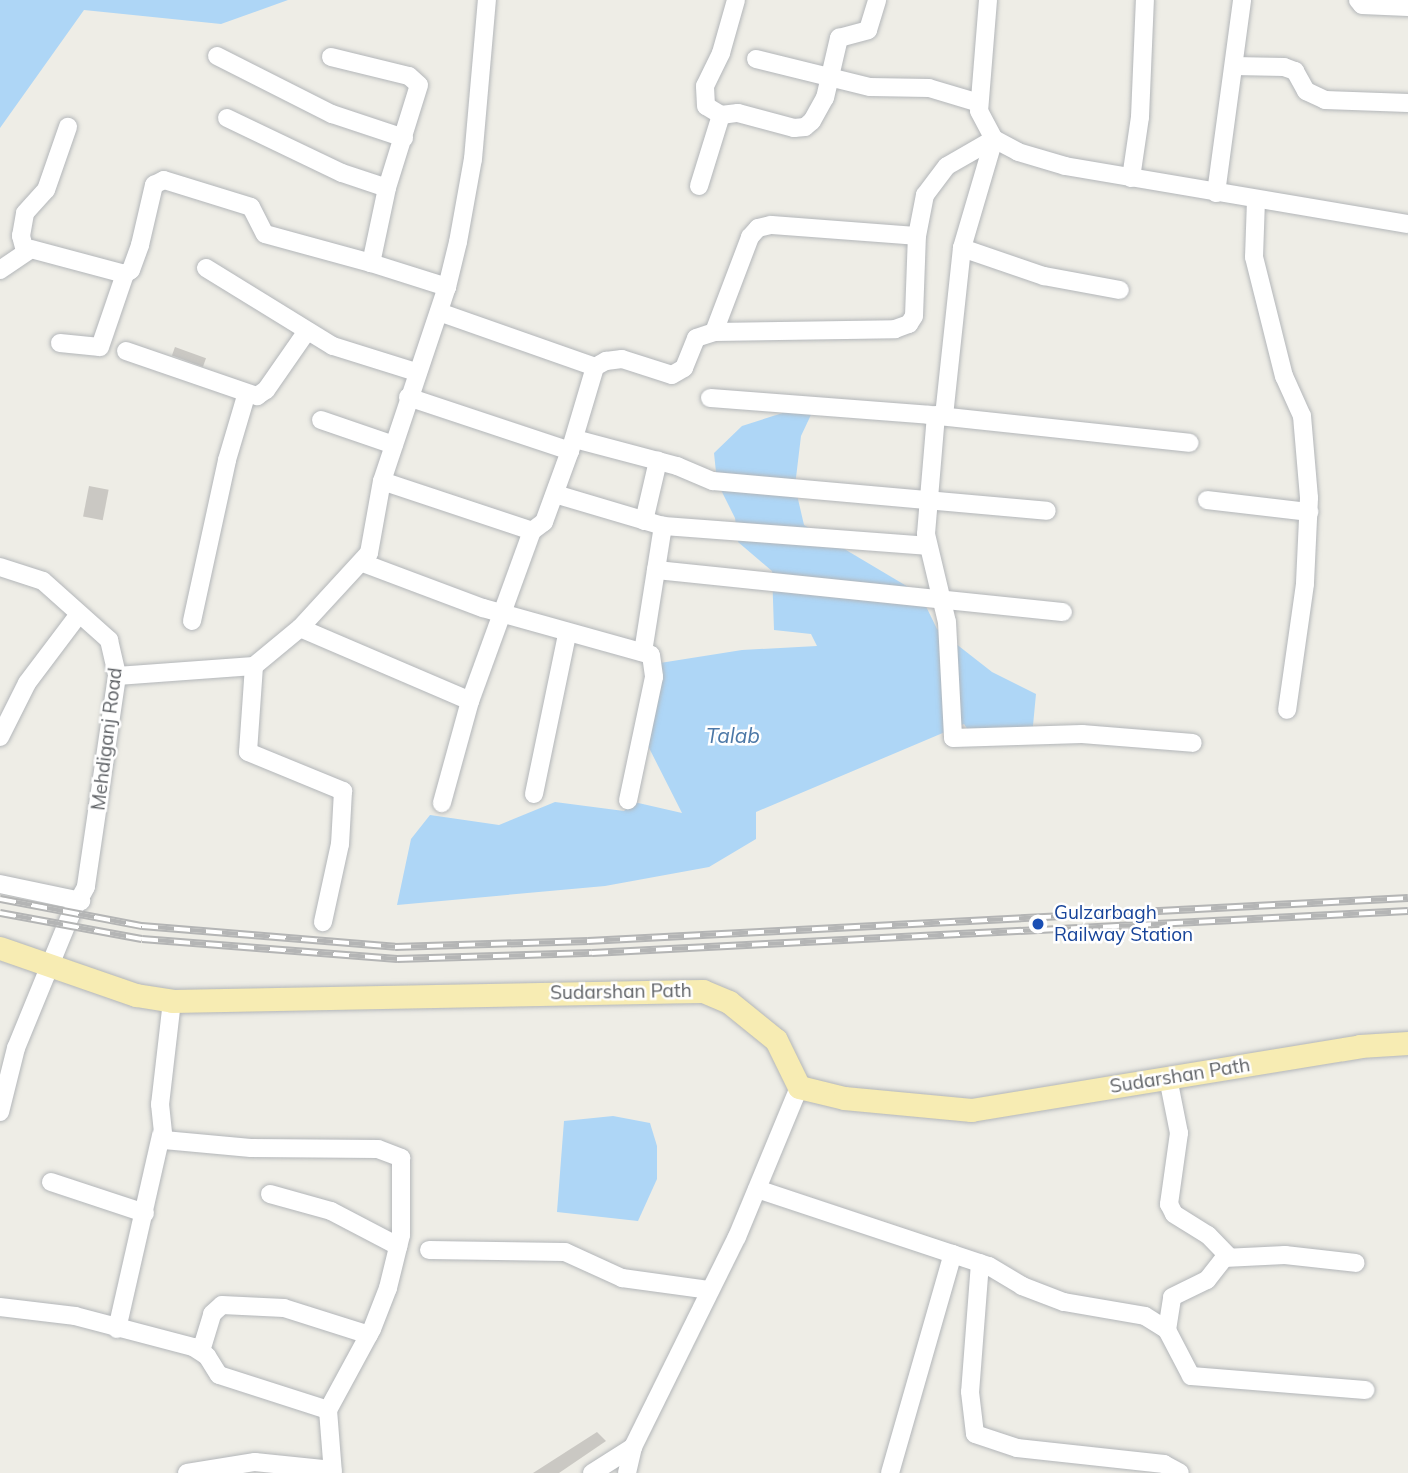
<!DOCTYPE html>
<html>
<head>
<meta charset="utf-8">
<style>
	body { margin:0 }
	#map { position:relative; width:1408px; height:1473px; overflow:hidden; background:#eeede6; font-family:Mulish,sans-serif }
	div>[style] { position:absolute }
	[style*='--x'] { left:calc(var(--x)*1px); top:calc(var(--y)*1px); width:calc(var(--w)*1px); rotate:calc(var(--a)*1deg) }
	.water>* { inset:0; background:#aed6f6 }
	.building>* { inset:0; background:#cac8c3; transform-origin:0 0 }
	.roads { filter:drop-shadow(0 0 2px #b3b6b9) drop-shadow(0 0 2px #b3b6b9) }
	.minor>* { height:18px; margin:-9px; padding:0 9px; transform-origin:9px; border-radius:9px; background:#fff }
	.major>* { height:23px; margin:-11.5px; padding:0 11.5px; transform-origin:11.5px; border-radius:11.5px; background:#f7ecb3 }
	.rail>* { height:8px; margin-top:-4px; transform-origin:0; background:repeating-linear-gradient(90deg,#fff 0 16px,#b4b5b5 0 32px); box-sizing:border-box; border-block:2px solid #b4b5b5 }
	.dots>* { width:19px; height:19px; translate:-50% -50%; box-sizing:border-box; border:4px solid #fff; border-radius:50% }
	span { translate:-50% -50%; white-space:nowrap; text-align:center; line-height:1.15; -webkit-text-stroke:5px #fff; paint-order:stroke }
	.street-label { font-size:19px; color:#5e6165 }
	.transit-label { font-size:19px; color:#164399 }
	.left { translate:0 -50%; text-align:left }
	.water-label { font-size:21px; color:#4c78a7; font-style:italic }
</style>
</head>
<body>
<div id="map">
	<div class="water">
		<i style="clip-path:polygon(0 0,288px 0,221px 24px,84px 10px,0 128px)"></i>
		<i style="clip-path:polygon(817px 402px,801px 436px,795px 486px,804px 525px,920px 594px,937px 629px,992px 672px,1036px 694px,1032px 736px,968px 730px,964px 724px,756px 812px,756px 839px,709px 867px,605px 886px,397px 905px,411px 839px,430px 815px,499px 825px,555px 802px,624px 811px,634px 802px,682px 813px,644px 738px,660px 663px,742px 650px,817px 646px,811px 634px,774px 630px,772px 571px,738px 542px,735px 518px,717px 482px,714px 453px,742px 426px)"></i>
		<i style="clip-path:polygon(613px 1116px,650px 1123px,657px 1146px,657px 1179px,638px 1221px,557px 1212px,564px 1121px)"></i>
	</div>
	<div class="building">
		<i style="left:175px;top:347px;width:33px;height:9px;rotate:20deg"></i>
		<i style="left:89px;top:486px;width:20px;height:31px;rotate:11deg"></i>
		<i style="clip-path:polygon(597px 1432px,606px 1441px,559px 1473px,533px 1473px)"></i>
	</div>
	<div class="roads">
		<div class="minor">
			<i style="--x:988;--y:0;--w:111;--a:94.6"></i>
			<i style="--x:979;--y:111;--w:32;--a:62"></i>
			<i style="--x:994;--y:139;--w:27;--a:28"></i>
			<i style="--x:1018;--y:152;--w:49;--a:16.6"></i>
			<i style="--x:1065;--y:166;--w:348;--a:9.6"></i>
			<i style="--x:1358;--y:0;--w:6;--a:51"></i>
			<i style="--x:1362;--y:5;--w:46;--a:2.5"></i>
			<i style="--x:217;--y:56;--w:129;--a:26.8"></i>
			<i style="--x:332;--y:114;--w:76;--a:18.4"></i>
			<i style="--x:331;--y:57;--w:80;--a:13.7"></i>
			<i style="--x:409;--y:76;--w:13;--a:42"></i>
			<i style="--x:419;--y:85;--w:108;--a:107.3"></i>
			<i style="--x:387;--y:188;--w:77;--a:102"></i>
			<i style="--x:371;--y:263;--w:80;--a:17.5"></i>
			<i style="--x:756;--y:59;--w:117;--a:13.8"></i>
			<i style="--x:870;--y:87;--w:59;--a:1"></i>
			<i style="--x:929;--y:88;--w:52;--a:16.7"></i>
			<i style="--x:1234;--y:66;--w:50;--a:1.1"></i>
			<i style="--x:1284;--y:67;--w:12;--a:20"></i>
			<i style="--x:1295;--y:71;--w:23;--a:61"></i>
			<i style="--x:1306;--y:91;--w:21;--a:25"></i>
			<i style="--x:1325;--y:100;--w:83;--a:2.1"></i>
			<i style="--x:721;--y:115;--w:17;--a:-149"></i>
			<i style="--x:706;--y:106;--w:20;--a:-93"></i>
			<i style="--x:705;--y:86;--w:37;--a:-64"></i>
			<i style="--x:721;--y:53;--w:55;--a:-74.2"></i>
			<i style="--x:227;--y:118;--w:127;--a:25.6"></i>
			<i style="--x:342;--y:173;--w:47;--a:18.4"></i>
			<i style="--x:994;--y:139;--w:114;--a:106.4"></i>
			<i style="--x:962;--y:248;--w:87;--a:18.9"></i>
			<i style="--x:1044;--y:276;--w:77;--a:10.4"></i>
			<i style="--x:1131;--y:178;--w:62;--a:-81.6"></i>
			<i style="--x:1140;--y:117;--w:117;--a:-87.6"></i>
			<i style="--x:699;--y:186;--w:74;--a:-72.8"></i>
			<i style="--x:721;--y:115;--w:17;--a:-7"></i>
			<i style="--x:738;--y:113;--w:58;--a:15"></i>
			<i style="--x:794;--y:128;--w:11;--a:-5"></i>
			<i style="--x:805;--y:127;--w:9;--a:-41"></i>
			<i style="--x:812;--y:121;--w:26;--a:-61"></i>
			<i style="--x:825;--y:98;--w:62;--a:-76.9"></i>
			<i style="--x:839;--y:38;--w:30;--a:-15"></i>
			<i style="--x:868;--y:30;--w:31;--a:-73"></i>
			<i style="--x:1216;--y:193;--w:195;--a:-82.3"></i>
			<i style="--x:1256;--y:200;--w:57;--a:92"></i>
			<i style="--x:1254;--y:257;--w:123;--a:75.9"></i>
			<i style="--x:1284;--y:376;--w:44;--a:65.8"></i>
			<i style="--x:1302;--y:416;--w:82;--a:85.1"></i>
			<i style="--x:1309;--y:498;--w:86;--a:92.7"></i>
			<i style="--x:1305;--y:584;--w:127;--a:98.1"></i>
			<i style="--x:25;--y:251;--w:16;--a:-105"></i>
			<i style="--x:21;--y:236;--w:23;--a:-80"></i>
			<i style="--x:25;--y:213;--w:31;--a:-48"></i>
			<i style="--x:46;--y:190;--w:67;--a:-70.8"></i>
			<i style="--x:206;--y:268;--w:149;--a:31.6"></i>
			<i style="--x:333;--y:346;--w:87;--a:17.4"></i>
			<i style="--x:0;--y:270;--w:37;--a:-34"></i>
			<i style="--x:31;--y:249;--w:97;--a:14.9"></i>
			<i style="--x:125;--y:274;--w:7;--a:-34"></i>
			<i style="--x:131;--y:270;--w:27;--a:-70"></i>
			<i style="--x:140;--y:245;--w:62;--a:-76.9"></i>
			<i style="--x:154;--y:185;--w:11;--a:-27"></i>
			<i style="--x:164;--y:180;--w:91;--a:17.2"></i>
			<i style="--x:251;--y:207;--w:30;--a:63"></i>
			<i style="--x:265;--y:234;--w:110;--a:15.3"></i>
			<i style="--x:439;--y:312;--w:165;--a:19.4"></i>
			<i style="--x:714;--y:332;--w:102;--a:-69.2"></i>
			<i style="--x:750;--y:237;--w:12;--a:-48"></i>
			<i style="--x:758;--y:228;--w:13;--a:-13"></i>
			<i style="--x:771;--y:225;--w:146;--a:4.3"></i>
			<i style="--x:60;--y:343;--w:40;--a:5.7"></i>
			<i style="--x:100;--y:347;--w:77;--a:-71.1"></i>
			<i style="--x:126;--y:351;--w:139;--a:19"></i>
			<i style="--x:257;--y:396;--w:11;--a:-34"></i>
			<i style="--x:266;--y:390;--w:72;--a:-55.2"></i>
			<i style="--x:408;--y:397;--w:171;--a:18.4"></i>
			<i style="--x:570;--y:451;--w:88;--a:-73.4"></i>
			<i style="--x:595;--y:367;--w:13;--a:-29"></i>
			<i style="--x:606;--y:361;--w:16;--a:-7"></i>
			<i style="--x:622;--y:359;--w:52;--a:17.7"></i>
			<i style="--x:672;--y:375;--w:14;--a:-30"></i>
			<i style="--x:684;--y:368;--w:32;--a:-68"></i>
			<i style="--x:696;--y:338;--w:19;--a:-18"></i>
			<i style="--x:714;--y:332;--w:181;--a:-0.9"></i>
			<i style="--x:895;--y:329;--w:15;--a:-20"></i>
			<i style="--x:909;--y:324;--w:9;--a:-58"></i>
			<i style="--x:914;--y:316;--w:80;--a:-87.9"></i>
			<i style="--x:917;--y:236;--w:42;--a:-79"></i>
			<i style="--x:925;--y:195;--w:36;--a:-53"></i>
			<i style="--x:947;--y:166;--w:54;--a:-29.9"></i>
			<i style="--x:710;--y:398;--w:220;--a:4.4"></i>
			<i style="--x:929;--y:415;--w:262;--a:6.1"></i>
			<i style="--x:936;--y:415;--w:119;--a:94.8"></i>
			<i style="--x:926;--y:534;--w:90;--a:76.6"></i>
			<i style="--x:947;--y:622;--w:116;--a:87"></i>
			<i style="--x:953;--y:738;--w:129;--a:-1.8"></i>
			<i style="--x:1082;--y:734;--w:111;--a:4.6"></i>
			<i style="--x:944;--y:416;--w:169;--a:-83.9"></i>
			<i style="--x:321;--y:420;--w:77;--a:18.9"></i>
			<i style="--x:575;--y:439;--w:106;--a:14.8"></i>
			<i style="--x:677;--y:466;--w:39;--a:23"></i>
			<i style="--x:713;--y:481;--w:335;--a:5.1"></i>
			<i style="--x:382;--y:481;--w:158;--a:18.4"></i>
			<i style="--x:532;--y:531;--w:181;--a:110"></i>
			<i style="--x:470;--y:701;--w:106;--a:105.4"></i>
			<i style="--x:555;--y:494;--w:113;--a:16.5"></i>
			<i style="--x:663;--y:526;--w:265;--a:4.3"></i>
			<i style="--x:1207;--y:500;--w:103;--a:6.7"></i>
			<i style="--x:644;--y:521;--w:62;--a:-76.9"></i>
			<i style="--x:532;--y:531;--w:15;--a:-37"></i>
			<i style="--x:544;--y:522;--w:76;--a:-69.9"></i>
			<i style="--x:363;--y:563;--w:128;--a:20.6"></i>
			<i style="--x:483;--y:608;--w:174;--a:15.6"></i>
			<i style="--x:651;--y:655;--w:22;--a:82"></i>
			<i style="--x:654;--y:677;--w:126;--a:101.9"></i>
			<i style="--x:0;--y:567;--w:45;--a:18"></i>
			<i style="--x:43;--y:581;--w:89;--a:41.8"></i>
			<i style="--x:109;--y:640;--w:37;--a:77"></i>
			<i style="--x:117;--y:676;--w:213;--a:98.4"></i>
			<i style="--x:86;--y:887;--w:31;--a:119"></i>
			<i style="--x:71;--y:914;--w:145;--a:112.3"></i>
			<i style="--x:16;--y:1048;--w:66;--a:104"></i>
			<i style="--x:656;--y:570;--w:409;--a:5.9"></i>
			<i style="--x:192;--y:621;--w:165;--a:-77.7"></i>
			<i style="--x:227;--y:460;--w:67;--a:-73.5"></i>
			<i style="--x:300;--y:628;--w:185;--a:23.2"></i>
			<i style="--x:643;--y:652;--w:128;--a:-81"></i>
			<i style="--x:254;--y:666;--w:86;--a:94"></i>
			<i style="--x:248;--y:752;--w:103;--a:22.3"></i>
			<i style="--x:343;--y:791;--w:53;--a:93.2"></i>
			<i style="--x:340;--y:844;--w:80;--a:102.3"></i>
			<i style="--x:117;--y:676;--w:137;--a:-4.2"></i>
			<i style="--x:254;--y:666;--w:60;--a:-39.6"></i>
			<i style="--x:300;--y:628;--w:102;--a:-47.4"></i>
			<i style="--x:369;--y:553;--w:73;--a:-79.8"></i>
			<i style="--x:382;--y:481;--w:205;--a:-71.5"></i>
			<i style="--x:447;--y:287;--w:46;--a:-76.3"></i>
			<i style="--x:458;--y:242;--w:84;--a:-79.8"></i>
			<i style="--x:473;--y:159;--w:160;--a:-85"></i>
			<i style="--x:0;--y:737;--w:60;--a:-63.4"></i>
			<i style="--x:27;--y:683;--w:86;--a:-53"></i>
			<i style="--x:534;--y:794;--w:162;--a:-78.3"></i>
			<i style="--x:0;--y:884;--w:83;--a:11.9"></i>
			<i style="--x:172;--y:1001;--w:104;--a:96.6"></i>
			<i style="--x:160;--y:1104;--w:36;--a:84"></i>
			<i style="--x:164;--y:1140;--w:87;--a:5.3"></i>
			<i style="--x:251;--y:1148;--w:127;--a:0.5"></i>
			<i style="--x:378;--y:1149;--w:25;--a:21"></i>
			<i style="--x:401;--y:1158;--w:77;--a:90"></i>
			<i style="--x:401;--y:1235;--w:55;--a:103.8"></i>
			<i style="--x:388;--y:1288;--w:44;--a:111.3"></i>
			<i style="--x:372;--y:1329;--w:92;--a:118.5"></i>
			<i style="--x:328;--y:1410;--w:63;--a:85.5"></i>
			<i style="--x:1168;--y:1078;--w:56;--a:78.7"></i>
			<i style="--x:1179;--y:1133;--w:72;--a:98"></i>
			<i style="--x:1169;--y:1204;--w:11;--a:63"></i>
			<i style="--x:1174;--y:1214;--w:40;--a:32"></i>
			<i style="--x:1208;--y:1235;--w:30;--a:46"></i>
			<i style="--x:51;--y:1182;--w:99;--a:18.3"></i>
			<i style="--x:757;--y:1189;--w:244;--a:18.4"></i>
			<i style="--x:989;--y:1266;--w:39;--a:31"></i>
			<i style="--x:1022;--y:1286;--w:45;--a:20.9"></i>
			<i style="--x:1064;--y:1302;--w:82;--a:9.8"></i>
			<i style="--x:1145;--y:1316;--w:26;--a:32"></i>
			<i style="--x:1167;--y:1330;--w:52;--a:62.4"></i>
			<i style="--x:1191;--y:1376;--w:175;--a:4.6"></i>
			<i style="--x:270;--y:1194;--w:63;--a:15.6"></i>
			<i style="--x:331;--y:1211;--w:76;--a:27.6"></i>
			<i style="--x:429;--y:1250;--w:136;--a:0.8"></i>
			<i style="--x:565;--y:1252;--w:63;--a:24.5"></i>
			<i style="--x:622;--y:1278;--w:89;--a:7.8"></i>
			<i style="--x:980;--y:1263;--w:129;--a:94.4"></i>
			<i style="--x:970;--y:1392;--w:42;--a:83.2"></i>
			<i style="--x:975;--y:1434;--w:44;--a:18.4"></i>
			<i style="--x:1017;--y:1448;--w:148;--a:6.2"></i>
			<i style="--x:1164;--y:1464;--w:18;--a:29"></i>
			<i style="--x:0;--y:1307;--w:76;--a:6.8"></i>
			<i style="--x:75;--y:1316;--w:122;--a:14.7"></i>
			<i style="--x:193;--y:1347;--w:17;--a:33"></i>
			<i style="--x:207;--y:1356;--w:22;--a:58"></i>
			<i style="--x:219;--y:1375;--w:114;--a:17.8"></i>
			<i style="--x:117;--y:1329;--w:199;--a:-77.2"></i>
			<i style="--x:1167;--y:1330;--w:33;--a:-81"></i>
			<i style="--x:1172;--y:1297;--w:39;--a:-26"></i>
			<i style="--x:1207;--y:1280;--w:28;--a:-52"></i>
			<i style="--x:1224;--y:1258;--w:61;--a:-2.8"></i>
			<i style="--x:1285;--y:1255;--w:71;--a:6.4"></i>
			<i style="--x:201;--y:1351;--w:39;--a:-73"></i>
			<i style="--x:212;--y:1314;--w:13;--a:-42"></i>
			<i style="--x:222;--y:1305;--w:62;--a:2.8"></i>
			<i style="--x:284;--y:1308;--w:89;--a:17.6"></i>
			<i style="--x:187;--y:1473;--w:69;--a:-9.2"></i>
			<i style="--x:255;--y:1462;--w:78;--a:5.9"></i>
			<i style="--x:592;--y:1473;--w:49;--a:-32.4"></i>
			<i style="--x:627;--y:1473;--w:27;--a:-77"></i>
			<i style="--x:633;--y:1447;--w:234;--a:-63.7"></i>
			<i style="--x:737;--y:1237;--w:162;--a:-67.5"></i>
			<i style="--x:890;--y:1473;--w:228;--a:-74"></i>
		</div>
		<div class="major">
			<i style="--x:0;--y:948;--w:144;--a:19.1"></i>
			<i style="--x:136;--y:995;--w:36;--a:9"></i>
			<i style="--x:172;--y:1001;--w:531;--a:-1.08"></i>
			<i style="--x:703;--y:991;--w:28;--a:23"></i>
			<i style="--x:729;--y:1002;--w:60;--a:39"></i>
			<i style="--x:776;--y:1040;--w:52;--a:63.9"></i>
			<i style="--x:799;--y:1087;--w:46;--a:13.7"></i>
			<i style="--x:844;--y:1098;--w:128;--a:5.4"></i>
			<i style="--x:971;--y:1110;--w:394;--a:-9.3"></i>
			<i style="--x:1360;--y:1046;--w:48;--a:-3.6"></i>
		</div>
	</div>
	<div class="rail">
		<i style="--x:0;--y:899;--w:145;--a:10.8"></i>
		<i style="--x:142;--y:926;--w:254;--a:4.7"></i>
		<i style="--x:395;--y:947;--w:193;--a:-1.8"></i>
		<i style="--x:588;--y:941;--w:821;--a:-3"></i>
		<i style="--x:0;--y:913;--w:144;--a:10.4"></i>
		<i style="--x:142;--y:939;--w:256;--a:4.5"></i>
		<i style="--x:397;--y:959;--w:195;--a:-1.8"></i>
		<i style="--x:592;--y:953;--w:817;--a:-2.95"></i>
	</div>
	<div class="dots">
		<i style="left:1038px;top:924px;background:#1a4fb4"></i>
	</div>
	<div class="street-label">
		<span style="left:107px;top:739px;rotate:-83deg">Mehdiganj Road</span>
		<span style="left:621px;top:992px;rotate:-1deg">Sudarshan Path</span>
		<span style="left:1180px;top:1076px;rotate:-9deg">Sudarshan Path</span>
	</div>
	<div class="transit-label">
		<span class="left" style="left:1054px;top:924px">Gulzarbagh<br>Railway Station</span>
	</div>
	<div class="water-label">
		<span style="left:733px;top:735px">Talab</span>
	</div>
</div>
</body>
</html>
